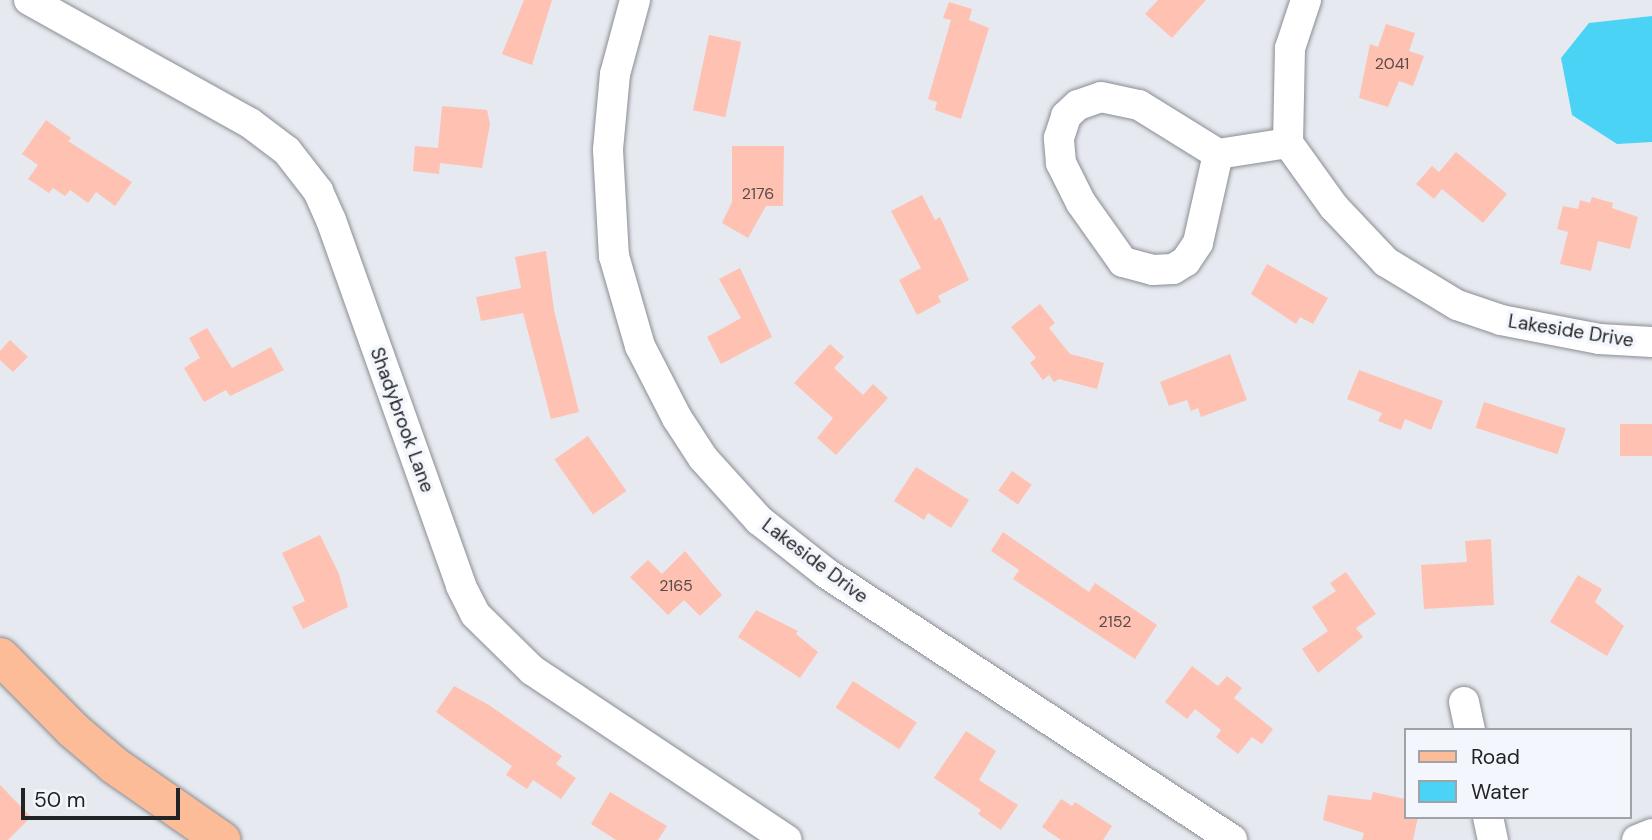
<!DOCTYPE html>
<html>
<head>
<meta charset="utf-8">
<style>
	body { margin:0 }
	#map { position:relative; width:1652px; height:840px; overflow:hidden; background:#e6eaf0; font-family:"DM Sans",sans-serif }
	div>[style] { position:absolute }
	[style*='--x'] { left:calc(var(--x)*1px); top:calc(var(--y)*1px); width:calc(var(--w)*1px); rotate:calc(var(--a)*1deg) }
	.water>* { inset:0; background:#4bd3f6 }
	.building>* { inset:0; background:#ffc1b2; transform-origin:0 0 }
	.roads { filter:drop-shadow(0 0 2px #8a8d93) drop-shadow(0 0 2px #8a8d93) }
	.minor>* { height:30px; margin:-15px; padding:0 15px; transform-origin:15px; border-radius:15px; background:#fff }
	.major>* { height:37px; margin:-18.5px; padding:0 18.5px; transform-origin:18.5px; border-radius:18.5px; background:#fcbc97 }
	span { translate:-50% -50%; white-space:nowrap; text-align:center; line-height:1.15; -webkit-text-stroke:7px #f3f7fd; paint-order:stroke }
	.number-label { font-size:16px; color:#594a48 }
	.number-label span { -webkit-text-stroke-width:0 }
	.street-label { font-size:19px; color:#222325 }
	.legend { position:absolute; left:1404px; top:728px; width:228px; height:91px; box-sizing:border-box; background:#f3f7fd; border:2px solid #9fa2a7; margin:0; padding:9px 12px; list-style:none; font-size:21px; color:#222325 }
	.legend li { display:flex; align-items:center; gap:14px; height:35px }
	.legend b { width:35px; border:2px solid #9fa2a7 }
	.scale { position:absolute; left:21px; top:788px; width:159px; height:32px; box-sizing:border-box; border:4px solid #222325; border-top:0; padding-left:9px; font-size:21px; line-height:24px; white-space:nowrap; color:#222325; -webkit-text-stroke:5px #f3f7fd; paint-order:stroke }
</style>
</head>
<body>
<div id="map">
	<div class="water">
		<i style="clip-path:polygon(1652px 16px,1652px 142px,1617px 144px,1572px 115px,1561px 58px,1589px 23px)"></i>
	</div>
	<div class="building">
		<i style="clip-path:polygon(524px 0,552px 0,532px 65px,502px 54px)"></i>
		<i style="clip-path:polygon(1158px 0,1206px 0,1172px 38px,1145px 14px)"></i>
		<i style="clip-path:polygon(949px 2px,972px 9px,969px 20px,989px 28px,961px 119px,935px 110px,937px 102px,928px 99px,951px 20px,943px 18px)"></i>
		<i style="clip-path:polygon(1386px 24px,1415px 33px,1409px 51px,1424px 56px,1413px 86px,1399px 81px,1388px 107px,1359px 98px,1370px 44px,1378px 47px)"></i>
		<i style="left:709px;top:35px;width:33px;height:77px;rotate:12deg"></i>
		<i style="clip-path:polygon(442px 106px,487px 110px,490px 124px,482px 168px,440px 163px,439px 174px,413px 171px,415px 146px,438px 148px)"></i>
		<i style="clip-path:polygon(46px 120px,71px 138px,68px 141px,132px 182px,115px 206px,96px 192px,88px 203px,70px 190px,65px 196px,53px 188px,49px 193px,28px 179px,38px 165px,22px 154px)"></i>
		<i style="clip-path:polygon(732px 146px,784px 146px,783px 206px,766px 206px,748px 238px,722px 223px,732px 202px)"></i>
		<i style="clip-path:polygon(1456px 152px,1507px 194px,1483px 223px,1442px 189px,1434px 199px,1416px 184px,1432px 166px,1439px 172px)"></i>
		<i style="clip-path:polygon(922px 195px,935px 220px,940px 217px,969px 280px,938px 296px,941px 302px,917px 315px,899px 280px,921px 268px,891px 211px)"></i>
		<i style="clip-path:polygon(1592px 197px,1613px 203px,1612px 208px,1638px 217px,1630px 249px,1598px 241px,1591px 271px,1560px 264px,1568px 232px,1557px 229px,1563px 206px,1578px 209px,1580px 200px,1590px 203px)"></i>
		<i style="clip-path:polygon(546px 251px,554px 310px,579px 412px,551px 419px,523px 313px,481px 321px,476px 297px,521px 288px,515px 257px)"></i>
		<i style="clip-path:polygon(1267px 264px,1328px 298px,1313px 324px,1300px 317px,1296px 324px,1251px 294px)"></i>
		<i style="clip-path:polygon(740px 268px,772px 337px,721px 364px,707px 337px,741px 318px,719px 279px)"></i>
		<i style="clip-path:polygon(1040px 304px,1055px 323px,1049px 328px,1070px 354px,1104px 363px,1097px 389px,1059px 379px,1054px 382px,1049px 375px,1043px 380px,1030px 363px,1036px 358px,1011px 327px)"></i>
		<i style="clip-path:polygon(207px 328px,232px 368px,271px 347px,284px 370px,230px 396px,226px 390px,204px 402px,184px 368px,200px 358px,189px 338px)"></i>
		<i style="clip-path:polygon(10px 340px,28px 357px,13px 372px,0 360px,0 351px)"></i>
		<i style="clip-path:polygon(830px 344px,844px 357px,834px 368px,863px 395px,873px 384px,888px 398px,836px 455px,817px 438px,833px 418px,794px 383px)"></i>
		<i style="clip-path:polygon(1230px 354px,1247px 400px,1201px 417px,1198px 408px,1191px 411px,1187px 400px,1169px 406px,1160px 382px)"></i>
		<i style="clip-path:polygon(1359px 370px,1443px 401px,1431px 430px,1405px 419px,1401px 430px,1378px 421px,1382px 413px,1347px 399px)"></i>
		<i style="left:1484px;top:402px;width:86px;height:27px;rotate:18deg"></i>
		<i style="left:1652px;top:424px;width:32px;height:32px;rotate:90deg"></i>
		<i style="left:588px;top:436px;width:67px;height:41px;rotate:55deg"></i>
		<i style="clip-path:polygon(916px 467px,969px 500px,951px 528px,928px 513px,924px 520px,894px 501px)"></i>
		<i style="left:1012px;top:471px;width:24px;height:24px;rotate:35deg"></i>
		<i style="clip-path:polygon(1003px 532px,1089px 592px,1095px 583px,1157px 625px,1135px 659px,1013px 579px,1019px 570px,991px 551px)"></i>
		<i style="clip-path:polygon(320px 535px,339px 574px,348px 607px,303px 629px,292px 607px,305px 601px,282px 553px)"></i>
		<i style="clip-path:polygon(1491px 539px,1494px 605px,1424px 609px,1421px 565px,1467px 562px,1465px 541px)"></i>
		<i style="clip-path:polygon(685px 551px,722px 595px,700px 616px,684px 600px,668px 615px,630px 577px,648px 560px,662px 574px)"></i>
		<i style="clip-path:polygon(1346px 572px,1376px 614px,1356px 628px,1363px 637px,1318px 673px,1302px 649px,1328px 631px,1312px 607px,1336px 591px,1330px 583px)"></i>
		<i style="clip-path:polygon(1578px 575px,1602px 589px,1595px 602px,1624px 626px,1607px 656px,1550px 622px)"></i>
		<i style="clip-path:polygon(756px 610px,798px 631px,796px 634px,818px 652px,800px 678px,738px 637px)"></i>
		<i style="clip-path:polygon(1192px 666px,1218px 686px,1227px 676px,1242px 688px,1234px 698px,1273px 729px,1262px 744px,1252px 737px,1238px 754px,1216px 737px,1221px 730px,1195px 709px,1187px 719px,1165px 702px)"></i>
		<i style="left:853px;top:681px;width:76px;height:32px;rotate:33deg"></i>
		<i style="clip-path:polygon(454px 686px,489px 705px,562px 756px,556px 764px,576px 778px,561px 799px,533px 780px,527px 789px,506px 775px,512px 766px,436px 712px)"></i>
		<i style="clip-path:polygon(966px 731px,996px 751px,979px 780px,1018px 805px,1001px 830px,978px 814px,981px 810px,934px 778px)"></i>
		<i style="clip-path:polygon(0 785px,31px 817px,8px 840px,0 840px)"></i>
		<i style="clip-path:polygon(610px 792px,667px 826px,658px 840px,616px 840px,591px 824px)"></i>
		<i style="clip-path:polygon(1373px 792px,1405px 799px,1405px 817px,1418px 817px,1413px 840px,1362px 840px,1364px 833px,1323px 820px,1328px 795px,1371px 800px)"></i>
		<i style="clip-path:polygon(1061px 799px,1072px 806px,1075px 802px,1112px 826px,1103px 840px,1061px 840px,1042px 827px)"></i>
	</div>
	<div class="roads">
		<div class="minor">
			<i style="--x:29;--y:0;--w:253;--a:29.1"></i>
			<i style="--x:250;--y:123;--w:46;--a:37.1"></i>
			<i style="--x:287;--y:151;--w:51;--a:52.2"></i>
			<i style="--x:318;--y:191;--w:32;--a:66"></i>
			<i style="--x:331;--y:220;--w:388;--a:70.4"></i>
			<i style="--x:461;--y:586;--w:31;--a:63"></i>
			<i style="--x:475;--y:614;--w:80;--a:44.5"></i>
			<i style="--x:532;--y:670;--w:306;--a:33.7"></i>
			<i style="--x:635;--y:0;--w:77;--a:105.1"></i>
			<i style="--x:615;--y:74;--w:76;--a:95.3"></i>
			<i style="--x:608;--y:150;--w:106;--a:86.8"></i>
			<i style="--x:614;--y:256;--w:94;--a:73.9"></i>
			<i style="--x:640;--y:346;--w:81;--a:62.8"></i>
			<i style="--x:677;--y:418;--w:48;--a:57"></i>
			<i style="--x:703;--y:458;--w:84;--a:47.9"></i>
			<i style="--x:759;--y:520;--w:85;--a:38.3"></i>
			<i style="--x:826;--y:573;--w:486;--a:33.3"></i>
			<i style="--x:1306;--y:0;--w:51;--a:108.4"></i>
			<i style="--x:1290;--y:48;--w:95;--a:91.2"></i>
			<i style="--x:1288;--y:143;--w:79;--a:54.3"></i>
			<i style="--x:1334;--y:207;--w:76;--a:46.6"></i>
			<i style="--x:1386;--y:262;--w:83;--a:31.2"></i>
			<i style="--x:1457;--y:305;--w:46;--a:18.8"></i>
			<i style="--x:1501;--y:320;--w:100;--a:11"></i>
			<i style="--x:1599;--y:339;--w:53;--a:3.2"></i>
			<i style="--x:1101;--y:97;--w:39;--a:12"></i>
			<i style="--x:1139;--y:105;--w:93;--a:31.8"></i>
			<i style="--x:1218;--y:154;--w:91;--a:102.7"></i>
			<i style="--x:1198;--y:243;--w:22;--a:124"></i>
			<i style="--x:1186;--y:261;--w:15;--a:148"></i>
			<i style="--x:1173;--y:269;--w:20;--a:177"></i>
			<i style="--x:1153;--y:270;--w:31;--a:-165"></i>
			<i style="--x:1123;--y:262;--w:72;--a:-125.4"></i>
			<i style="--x:1081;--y:203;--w:45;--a:-116.6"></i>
			<i style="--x:1061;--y:163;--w:25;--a:-95"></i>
			<i style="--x:1059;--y:138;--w:23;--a:-72"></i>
			<i style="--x:1066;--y:116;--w:16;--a:-43"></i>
			<i style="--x:1078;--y:105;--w:24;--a:-19"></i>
			<i style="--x:1218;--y:154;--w:71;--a:-8.9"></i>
			<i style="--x:1464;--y:702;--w:29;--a:78"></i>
			<i style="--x:1488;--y:817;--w:24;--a:78"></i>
			<i style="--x:1637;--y:840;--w:16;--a:-22"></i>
		</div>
		<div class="major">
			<i style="--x:0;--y:656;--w:103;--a:45.4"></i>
			<i style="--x:72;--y:729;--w:55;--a:40.6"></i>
			<i style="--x:114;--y:765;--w:131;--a:34.8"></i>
		</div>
	</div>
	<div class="number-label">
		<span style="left:1392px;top:64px">2041</span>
		<span style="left:758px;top:194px">2176</span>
		<span style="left:676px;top:586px">2165</span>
		<span style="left:1115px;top:622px">2152</span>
	</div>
	<div class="street-label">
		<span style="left:1571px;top:331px;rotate:9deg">Lakeside Drive</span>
		<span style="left:402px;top:420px;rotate:70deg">Shadybrook Lane</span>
		<span style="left:815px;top:561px;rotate:37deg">Lakeside Drive</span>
	</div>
	<ul class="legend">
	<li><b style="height:9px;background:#fcbc97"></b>Road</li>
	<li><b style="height:19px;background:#4bd3f6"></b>Water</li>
	</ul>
	<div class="scale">50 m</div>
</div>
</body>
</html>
